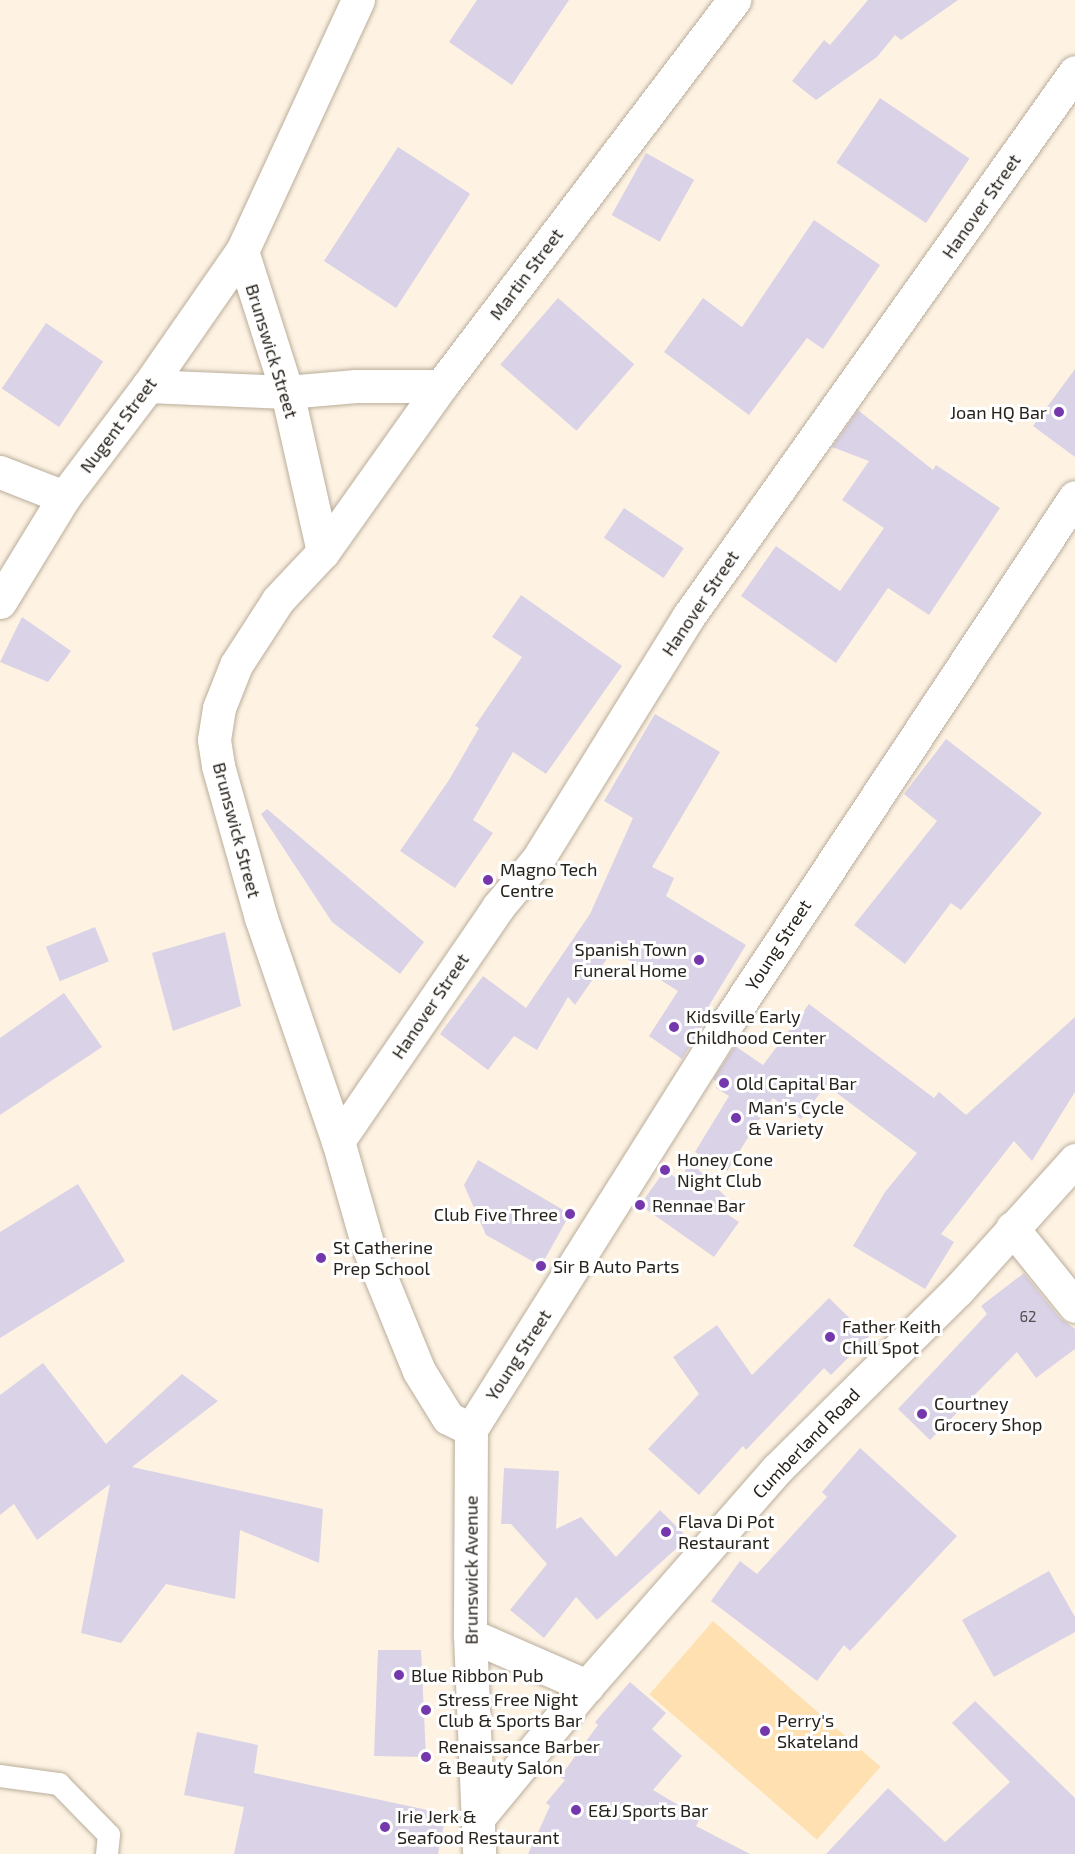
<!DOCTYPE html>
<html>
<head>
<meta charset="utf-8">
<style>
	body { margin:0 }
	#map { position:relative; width:1075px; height:1854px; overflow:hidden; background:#fef3e3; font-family:"Exo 2",sans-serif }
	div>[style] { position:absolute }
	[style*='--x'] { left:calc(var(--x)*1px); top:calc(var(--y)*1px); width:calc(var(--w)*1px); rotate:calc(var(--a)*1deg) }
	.green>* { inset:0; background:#ffe0b1; transform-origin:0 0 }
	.building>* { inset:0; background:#dad2e6; transform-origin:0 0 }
	.roads { filter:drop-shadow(0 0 2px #baad9b) drop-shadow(0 0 2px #baad9b) }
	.service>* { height:22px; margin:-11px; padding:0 11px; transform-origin:11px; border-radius:11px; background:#fff }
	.minor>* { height:33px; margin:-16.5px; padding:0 16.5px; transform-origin:16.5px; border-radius:16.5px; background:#fff }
	.tertiary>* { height:33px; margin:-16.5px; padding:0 16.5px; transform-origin:16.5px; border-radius:16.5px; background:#fff }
	.secondary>* { height:33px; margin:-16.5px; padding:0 16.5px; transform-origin:16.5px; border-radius:16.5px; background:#fff }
	.dots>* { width:16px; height:16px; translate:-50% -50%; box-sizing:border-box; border:3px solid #fff; border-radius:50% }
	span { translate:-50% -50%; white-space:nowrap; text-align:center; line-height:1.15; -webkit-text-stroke:6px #fff; paint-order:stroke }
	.number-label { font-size:15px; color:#544e4e }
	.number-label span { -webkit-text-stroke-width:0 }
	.street-label { font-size:18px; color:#27221b }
	.poi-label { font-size:18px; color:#27221b }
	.right { translate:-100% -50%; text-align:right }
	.left { translate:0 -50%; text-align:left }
</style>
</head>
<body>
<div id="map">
	<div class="green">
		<i style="left:713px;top:1621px;width:222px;height:97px;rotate:41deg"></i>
	</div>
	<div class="building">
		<i style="clip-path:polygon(477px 0,569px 0,512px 85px,449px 42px)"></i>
		<i style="clip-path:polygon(868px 0,958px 0,901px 40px,895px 35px,877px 57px,816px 100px,792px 81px,824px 40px,830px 45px)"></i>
		<i style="left:880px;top:98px;width:108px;height:78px;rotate:34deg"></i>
		<i style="left:398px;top:147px;width:86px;height:136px;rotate:33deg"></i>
		<i style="left:646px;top:153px;width:55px;height:71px;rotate:29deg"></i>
		<i style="clip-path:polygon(814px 220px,880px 265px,823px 349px,807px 338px,749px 415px,664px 352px,703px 298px,742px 327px)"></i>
		<i style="left:558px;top:298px;width:101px;height:88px;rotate:41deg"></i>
		<i style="left:46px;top:323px;width:69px;height:79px;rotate:34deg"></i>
		<i style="clip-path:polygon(1075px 369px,1075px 457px,1033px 426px)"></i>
		<i style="clip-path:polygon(858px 410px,933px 470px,936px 465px,1000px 508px,929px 615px,888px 588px,836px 663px,741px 596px,776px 546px,840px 591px,884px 528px,842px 500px,869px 461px,832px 447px)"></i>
		<i style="left:624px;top:508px;width:72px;height:36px;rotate:34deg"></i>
		<i style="clip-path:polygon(521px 595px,622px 666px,546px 774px,513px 752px,473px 820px,493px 833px,455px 888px,400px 851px,449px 780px,479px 728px,475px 726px,522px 657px,492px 637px)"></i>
		<i style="clip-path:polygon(22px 617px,71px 651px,48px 682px,0 662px)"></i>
		<i style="clip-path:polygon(655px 714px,720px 752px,652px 867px,674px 878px,666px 896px,746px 945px,699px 1022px,703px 1025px,682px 1059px,649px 1036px,678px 991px,613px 950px,575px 1005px,568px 997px,537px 1050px,514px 1036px,488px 1070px,440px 1034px,483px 976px,526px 1008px,590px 914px,633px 818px,604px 801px)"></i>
		<i style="clip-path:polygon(946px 739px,1042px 813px,961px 910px,951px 903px,905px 964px,854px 925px,937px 821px,904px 794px)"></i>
		<i style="clip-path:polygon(267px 809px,424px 942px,400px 974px,332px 922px,261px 814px)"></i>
		<i style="left:95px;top:927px;width:37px;height:53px;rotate:68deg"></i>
		<i style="clip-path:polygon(225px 932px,241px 1006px,173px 1031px,152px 953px)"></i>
		<i style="clip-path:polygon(64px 993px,102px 1047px,0 1115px,0 1038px)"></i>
		<i style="clip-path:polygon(809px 1004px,934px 1098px,939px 1092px,966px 1115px,1075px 1017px,1075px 1092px,1032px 1161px,1014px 1141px,941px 1234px,954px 1242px,925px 1289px,853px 1246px,885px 1192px,917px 1153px,826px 1085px,801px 1119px,773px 1098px,727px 1171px,695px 1152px,729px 1096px,716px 1088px,719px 1083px,713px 1079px,735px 1046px,763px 1065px)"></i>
		<i style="clip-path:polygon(478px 1160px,570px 1214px,541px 1266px,486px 1235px,464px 1185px)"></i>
		<i style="clip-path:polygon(690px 1161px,731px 1202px,724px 1212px,739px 1222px,714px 1257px,640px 1205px,665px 1170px,680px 1181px)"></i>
		<i style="clip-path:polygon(78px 1184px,125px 1261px,0 1338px,0 1232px)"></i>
		<i style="clip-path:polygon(1024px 1273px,1060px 1318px,1075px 1329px,1075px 1349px,1036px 1378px,1017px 1352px,930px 1440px,898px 1409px,987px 1314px,981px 1306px)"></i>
		<i style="clip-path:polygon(829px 1298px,869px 1337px,831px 1375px,824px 1368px,746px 1450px,743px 1446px,699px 1495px,648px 1449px,699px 1394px,673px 1357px,717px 1325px,752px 1375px)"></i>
		<i style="clip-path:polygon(43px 1363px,106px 1444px,182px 1374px,218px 1401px,132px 1467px,323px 1509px,319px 1563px,240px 1530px,235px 1599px,166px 1584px,121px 1643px,81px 1633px,110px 1484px,37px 1540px,14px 1504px,0 1515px,0 1395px)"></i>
		<i style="clip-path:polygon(860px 1448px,957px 1536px,850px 1651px,844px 1645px,817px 1681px,711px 1601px,740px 1561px,757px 1574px,827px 1497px,822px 1492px)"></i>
		<i style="clip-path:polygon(504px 1468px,559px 1471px,556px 1529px,581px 1517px,616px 1557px,660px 1510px,688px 1538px,597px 1620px,576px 1597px,544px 1638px,510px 1610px,547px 1564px,511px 1524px,501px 1524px)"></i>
		<i style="clip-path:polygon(1049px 1571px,1075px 1617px,1075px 1632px,994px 1677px,962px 1620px)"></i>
		<i style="clip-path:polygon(378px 1650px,421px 1650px,426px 1757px,374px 1756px)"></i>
		<i style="clip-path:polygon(630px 1682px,666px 1713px,652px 1729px,682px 1756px,653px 1790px,700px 1818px,696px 1826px,750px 1854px,528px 1854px,550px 1806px,546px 1803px,565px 1780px,560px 1777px,598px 1725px,595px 1722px)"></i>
		<i style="clip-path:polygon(975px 1701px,1075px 1798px,1075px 1854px,826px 1854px,888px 1788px,945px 1842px,1010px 1782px,952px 1723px)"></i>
		<i style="clip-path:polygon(197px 1732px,258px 1745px,254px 1773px,446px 1814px,438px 1854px,234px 1854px,244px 1807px,184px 1795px)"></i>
	</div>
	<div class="roads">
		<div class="service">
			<i style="--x:0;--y:1776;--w:60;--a:7.7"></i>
			<i style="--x:59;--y:1784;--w:71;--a:45.6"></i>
			<i style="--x:109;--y:1835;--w:19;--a:96"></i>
		</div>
		<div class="minor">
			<i style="--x:148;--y:386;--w:139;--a:2.5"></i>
			<i style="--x:287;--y:392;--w:69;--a:-5"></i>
			<i style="--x:356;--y:386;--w:85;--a:0"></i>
			<i style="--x:0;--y:472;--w:69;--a:21.3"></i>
			<i style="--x:323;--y:552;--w:204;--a:-54.6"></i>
			<i style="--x:441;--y:386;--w:485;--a:-52.8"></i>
			<i style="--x:1012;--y:1228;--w:100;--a:51.1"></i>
		</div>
		<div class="tertiary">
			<i style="--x:0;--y:602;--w:123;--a:-58.6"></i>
			<i style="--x:64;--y:497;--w:139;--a:-52.9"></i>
			<i style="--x:148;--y:386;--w:165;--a:-55.2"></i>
			<i style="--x:338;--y:1141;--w:283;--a:-55.6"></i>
			<i style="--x:498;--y:907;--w:62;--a:-50.2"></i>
			<i style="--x:538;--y:859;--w:285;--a:-58.2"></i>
			<i style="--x:688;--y:617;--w:668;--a:-54.62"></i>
			<i style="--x:471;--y:1429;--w:476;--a:-57.8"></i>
			<i style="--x:725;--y:1026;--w:634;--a:-56.51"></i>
			<i style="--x:478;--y:1818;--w:171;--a:-50.5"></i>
			<i style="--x:587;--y:1686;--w:288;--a:-48.8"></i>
			<i style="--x:777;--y:1469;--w:255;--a:-44.7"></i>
			<i style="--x:958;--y:1290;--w:175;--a:-48"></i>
		</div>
		<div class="secondary">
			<i style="--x:358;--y:0;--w:277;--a:114.8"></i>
			<i style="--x:242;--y:251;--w:148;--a:72.3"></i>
			<i style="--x:287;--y:392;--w:164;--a:77.3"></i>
			<i style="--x:323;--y:552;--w:66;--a:133.2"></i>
			<i style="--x:278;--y:600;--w:77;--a:122.9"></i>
			<i style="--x:236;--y:665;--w:46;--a:111.6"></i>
			<i style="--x:219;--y:708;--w:32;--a:99"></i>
			<i style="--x:214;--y:740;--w:26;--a:81"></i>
			<i style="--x:218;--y:766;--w:158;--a:74.2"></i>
			<i style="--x:261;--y:918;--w:236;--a:71"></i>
			<i style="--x:338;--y:1141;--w:109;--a:74.1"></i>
			<i style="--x:368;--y:1246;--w:135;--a:67.8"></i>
			<i style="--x:419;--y:1371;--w:55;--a:58.3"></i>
			<i style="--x:448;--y:1418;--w:25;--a:26"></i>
			<i style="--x:471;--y:1429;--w:206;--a:90.3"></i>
			<i style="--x:470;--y:1635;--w:219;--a:87.6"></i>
			<i style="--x:470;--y:1635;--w:128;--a:23.6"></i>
		</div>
	</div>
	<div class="dots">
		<i style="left:1059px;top:412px;background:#7537ac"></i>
		<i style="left:488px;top:880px;background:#7537ac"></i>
		<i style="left:699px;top:960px;background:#7537ac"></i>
		<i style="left:674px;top:1027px;background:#7537ac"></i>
		<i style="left:724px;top:1083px;background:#7537ac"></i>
		<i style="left:736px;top:1118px;background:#7537ac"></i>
		<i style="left:665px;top:1170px;background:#7537ac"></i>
		<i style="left:640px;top:1205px;background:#7537ac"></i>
		<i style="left:570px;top:1214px;background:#7537ac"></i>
		<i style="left:321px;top:1258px;background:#7537ac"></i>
		<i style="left:541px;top:1266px;background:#7537ac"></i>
		<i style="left:830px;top:1337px;background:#7537ac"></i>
		<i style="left:922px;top:1414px;background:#7537ac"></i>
		<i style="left:666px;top:1532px;background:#7537ac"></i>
		<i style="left:399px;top:1675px;background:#7537ac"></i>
		<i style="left:426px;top:1710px;background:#7537ac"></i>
		<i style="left:765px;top:1731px;background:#7537ac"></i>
		<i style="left:426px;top:1757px;background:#7537ac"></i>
		<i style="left:576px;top:1810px;background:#7537ac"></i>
		<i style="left:385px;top:1827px;background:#7537ac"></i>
	</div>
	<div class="number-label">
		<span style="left:1028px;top:1317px">62</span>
	</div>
	<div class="street-label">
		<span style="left:981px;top:206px;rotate:-55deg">Hanover Street</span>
		<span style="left:526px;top:274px;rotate:-53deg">Martin Street</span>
		<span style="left:272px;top:351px;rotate:73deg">Brunswick Street</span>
		<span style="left:118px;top:425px;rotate:-53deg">Nugent Street</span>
		<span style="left:700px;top:603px;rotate:-56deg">Hanover Street</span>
		<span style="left:237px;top:830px;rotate:75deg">Brunswick Street</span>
		<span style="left:778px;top:945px;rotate:-57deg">Young Street</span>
		<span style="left:430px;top:1006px;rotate:-56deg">Hanover Street</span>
		<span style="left:518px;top:1355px;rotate:-57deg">Young Street</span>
		<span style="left:806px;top:1443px;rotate:-46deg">Cumberland Road</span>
		<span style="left:471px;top:1570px;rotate:-90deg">Brunswick Avenue</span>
	</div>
	<div class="poi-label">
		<span class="right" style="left:1047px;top:412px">Joan HQ Bar</span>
		<span class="left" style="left:500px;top:880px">Magno Tech<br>Centre</span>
		<span class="right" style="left:687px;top:960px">Spanish Town<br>Funeral Home</span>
		<span class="left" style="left:686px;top:1027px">Kidsville Early<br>Childhood Center</span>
		<span class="left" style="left:736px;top:1083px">Old Capital Bar</span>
		<span class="left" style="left:748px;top:1118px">Man's Cycle<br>&amp; Variety</span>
		<span class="left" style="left:677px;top:1170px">Honey Cone<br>Night Club</span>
		<span class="left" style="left:652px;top:1205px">Rennae Bar</span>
		<span class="right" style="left:558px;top:1214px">Club Five Three</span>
		<span class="left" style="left:333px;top:1258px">St Catherine<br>Prep School</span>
		<span class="left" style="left:553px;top:1266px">Sir B Auto Parts</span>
		<span class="left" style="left:842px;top:1337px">Father Keith<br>Chill Spot</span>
		<span class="left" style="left:934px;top:1414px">Courtney<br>Grocery Shop</span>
		<span class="left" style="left:678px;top:1532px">Flava Di Pot<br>Restaurant</span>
		<span class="left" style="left:411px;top:1675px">Blue Ribbon Pub</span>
		<span class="left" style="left:438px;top:1710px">Stress Free Night<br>Club &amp; Sports Bar</span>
		<span class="left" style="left:777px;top:1731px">Perry's<br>Skateland</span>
		<span class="left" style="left:438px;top:1757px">Renaissance Barber<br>&amp; Beauty Salon</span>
		<span class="left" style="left:588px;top:1810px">E&amp;J Sports Bar</span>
		<span class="left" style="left:397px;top:1827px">Irie Jerk &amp;<br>Seafood Restaurant</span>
	</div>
</div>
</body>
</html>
